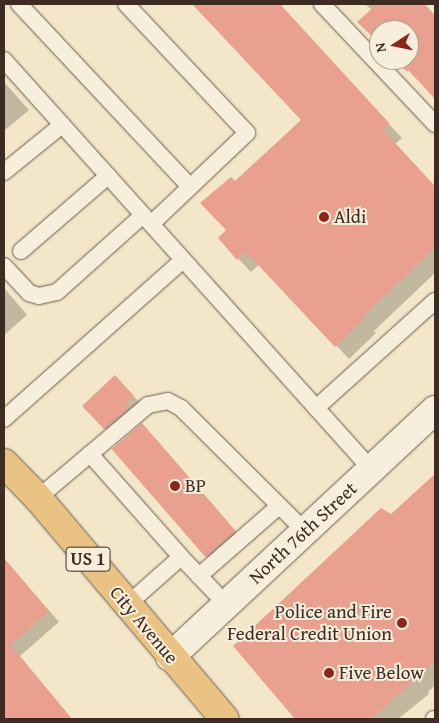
<!DOCTYPE html>
<html>
<head>
<meta charset="utf-8">
<style>
	body { margin:0 }
	#map { position:relative; width:439px; height:723px; overflow:hidden; background:#f3e6c9; font-family:"Gentium Book Plus",serif }
	div>[style] { position:absolute }
	[style*='--x'] { left:calc(var(--x)*1px); top:calc(var(--y)*1px); width:calc(var(--w)*1px); rotate:calc(var(--a)*1deg) }
	.shadow>* { inset:0; background:#0003; transform-origin:0 0 }
	.building>* { inset:0; background:#e9a08e; transform-origin:0 0 }
	.roads { filter:drop-shadow(0 0 1px #6a5a4d) drop-shadow(0 0 1px #6a5a4d) }
	.lane>* { height:16px; margin:-8px; padding:0 8px; transform-origin:8px; border-radius:8px; background:#f7efdc }
	.street>* { height:28px; margin:-14px; padding:0 14px; transform-origin:14px; border-radius:14px; background:#f7efdc }
	.highway>* { height:28px; margin:-14px; padding:0 14px; transform-origin:14px; border-radius:14px; background:#eac384 }
	.dots>* { width:14px; height:14px; translate:-50% -50%; box-sizing:border-box; border:2px solid #f7efdc; border-radius:50% }
	span { translate:-50% -50%; white-space:nowrap; text-align:center; line-height:1.15; -webkit-text-stroke:4px #f7efdc; paint-order:stroke }
	.shield-label span { padding:1px 4px; background:#f7efdc; border:1px solid; border-radius:4px; -webkit-text-stroke-width:0 }
	.shield-label { font-size:18px; color:#3d2b24; font-weight:700 }
	.poi-label { font-size:19px; color:#3d2b24 }
	.left { translate:0 -50%; text-align:left }
	.right { translate:-100% -50%; text-align:right }
	.street-label { font-size:19px; color:#3d2b24 }
	.frame { position:absolute; inset:0; border:5px solid #3d2b24; pointer-events:none }
	.north { position:absolute; left:369px; top:20px; width:50px; height:50px; box-sizing:border-box; background:#f7efdc; border:1px solid #ada192; border-radius:50%; rotate:259deg; font-size:14px; font-weight:700; line-height:20px; text-align:center; color:#3d2b24 }
	.north::after { content:''; display:block; margin:auto; width:18px; height:22px; background:#8f2418; clip-path:polygon(50% 0,100% 100%,50% 72%,0 100%) }
</style>
</head>
<body>
<div id="map">
	<div class="shadow">
		<i style="clip-path:polygon(194px 4px,278px 4px,402px 138px,395px 144px,435px 187px,435px 273px,374px 331px,376px 333px,349px 359px,260px 264px,251px 272px,219px 238px,228px 230px,235px 183px,303px 120px)"></i>
		<i style="clip-path:polygon(365px 4px,425px 4px,435px 16px,435px 96px,398px 60px,409px 60px,409px 30px,379px 30px,379px 41px,372px 10px)"></i>
		<i style="clip-path:polygon(4px 82px,29px 110px,4px 131px)"></i>
		<i style="clip-path:polygon(4px 288px,27px 315px,4px 335px)"></i>
		<i style="left:114px;top:376px;width:40px;height:43px;rotate:46deg"></i>
		<i style="clip-path:polygon(153px 436px,245px 543px,217px 567px,113px 449px)"></i>
		<i style="clip-path:polygon(435px 476px,435px 685px,428px 692px,429px 694px,398px 719px,297px 719px,234px 646px,391px 516px)"></i>
		<i style="clip-path:polygon(4px 559px,59px 622px,20px 656px,72px 719px,11px 719px,4px 711px,4px 694px,13px 686px,4px 676px)"></i>
	</div>
	<div class="building">
		<i style="clip-path:polygon(192px 4px,280px 4px,390px 124px,383px 130px,435px 186px,435px 248px,362px 317px,364px 319px,335px 347px,246px 252px,237px 260px,218px 238px,226px 230px,200px 203px,231px 177px,235px 181px,301px 120px)"></i>
		<i style="clip-path:polygon(377px 4px,424px 4px,435px 16px,435px 99px,408px 70px,407px 72px,395px 60px,409px 60px,409px 30px,379px 30px,379px 43px,357px 22px)"></i>
		<i style="clip-path:polygon(115px 375px,134px 396px,125px 404px,129px 408px,104px 429px,82px 406px)"></i>
		<i style="left:142px;top:423px;width:143px;height:40px;rotate:49deg"></i>
		<i style="clip-path:polygon(435px 474px,435px 661px,371px 719px,295px 719px,233px 646px,381px 508px,391px 514px)"></i>
		<i style="clip-path:polygon(4px 558px,49px 611px,10px 645px,72px 719px,4px 719px)"></i>
	</div>
	<div class="roads">
		<div class="lane">
			<i style="--x:19;--y:4;--w:250;--a:46.9"></i>
			<i style="--x:126;--y:4;--w:177;--a:46.8"></i>
			<i style="--x:247;--y:133;--w:132;--a:136.5"></i>
			<i style="--x:322;--y:4;--w:165;--a:46.7"></i>
			<i style="--x:4;--y:60;--w:550;--a:48.1"></i>
			<i style="--x:4;--y:172;--w:75;--a:-39"></i>
			<i style="--x:21;--y:251;--w:115;--a:-40.8"></i>
			<i style="--x:4;--y:266;--w:37;--a:47"></i>
			<i style="--x:29;--y:293;--w:10;--a:17"></i>
			<i style="--x:39;--y:296;--w:18;--a:-13"></i>
			<i style="--x:57;--y:292;--w:115;--a:-41.8"></i>
			<i style="--x:316;--y:408;--w:160;--a:-42"></i>
			<i style="--x:4;--y:419;--w:239;--a:-41.6"></i>
			<i style="--x:90;--y:454;--w:137;--a:48.5"></i>
			<i style="--x:181;--y:557;--w:72;--a:138.4"></i>
			<i style="--x:38;--y:498;--w:144;--a:-40.2"></i>
			<i style="--x:148;--y:405;--w:20;--a:-11"></i>
			<i style="--x:168;--y:401;--w:15;--a:28"></i>
			<i style="--x:181;--y:408;--w:175;--a:44.8"></i>
			<i style="--x:181;--y:557;--w:65;--a:46.2"></i>
			<i style="--x:199;--y:576;--w:106;--a:-41.2"></i>
			<i style="--x:434;--y:719;--w:1;--a:0"></i>
		</div>
		<div class="street">
			<i style="--x:170;--y:657;--w:362;--a:-43"></i>
		</div>
		<div class="highway">
			<i style="--x:4;--y:463;--w:49;--a:45.8"></i>
			<i style="--x:38;--y:498;--w:289;--a:49.8"></i>
		</div>
	</div>
	<div class="dots">
		<i style="left:324px;top:217px;background:#8f2418"></i>
		<i style="left:175px;top:486px;background:#8f2418"></i>
		<i style="left:402px;top:623px;background:#8f2418"></i>
		<i style="left:329px;top:673px;background:#8f2418"></i>
	</div>
	<div class="shield-label">
		<span style="left:88px;top:559px">US 1</span>
	</div>
	<div class="poi-label">
		<span class="left" style="left:334px;top:217px">Aldi</span>
		<span class="left" style="left:185px;top:486px">BP</span>
		<span class="right" style="left:392px;top:623px">Police and Fire<br>Federal Credit Union</span>
		<span class="left" style="left:339px;top:673px">Five Below</span>
	</div>
	<div class="street-label">
		<span style="left:303px;top:533px;rotate:-43deg">North 76th Street</span>
		<span style="left:144px;top:625px;rotate:50deg">City Avenue</span>
	</div>
	<div class="frame"></div>
	<div class="north">N</div>
</div>
</body>
</html>
